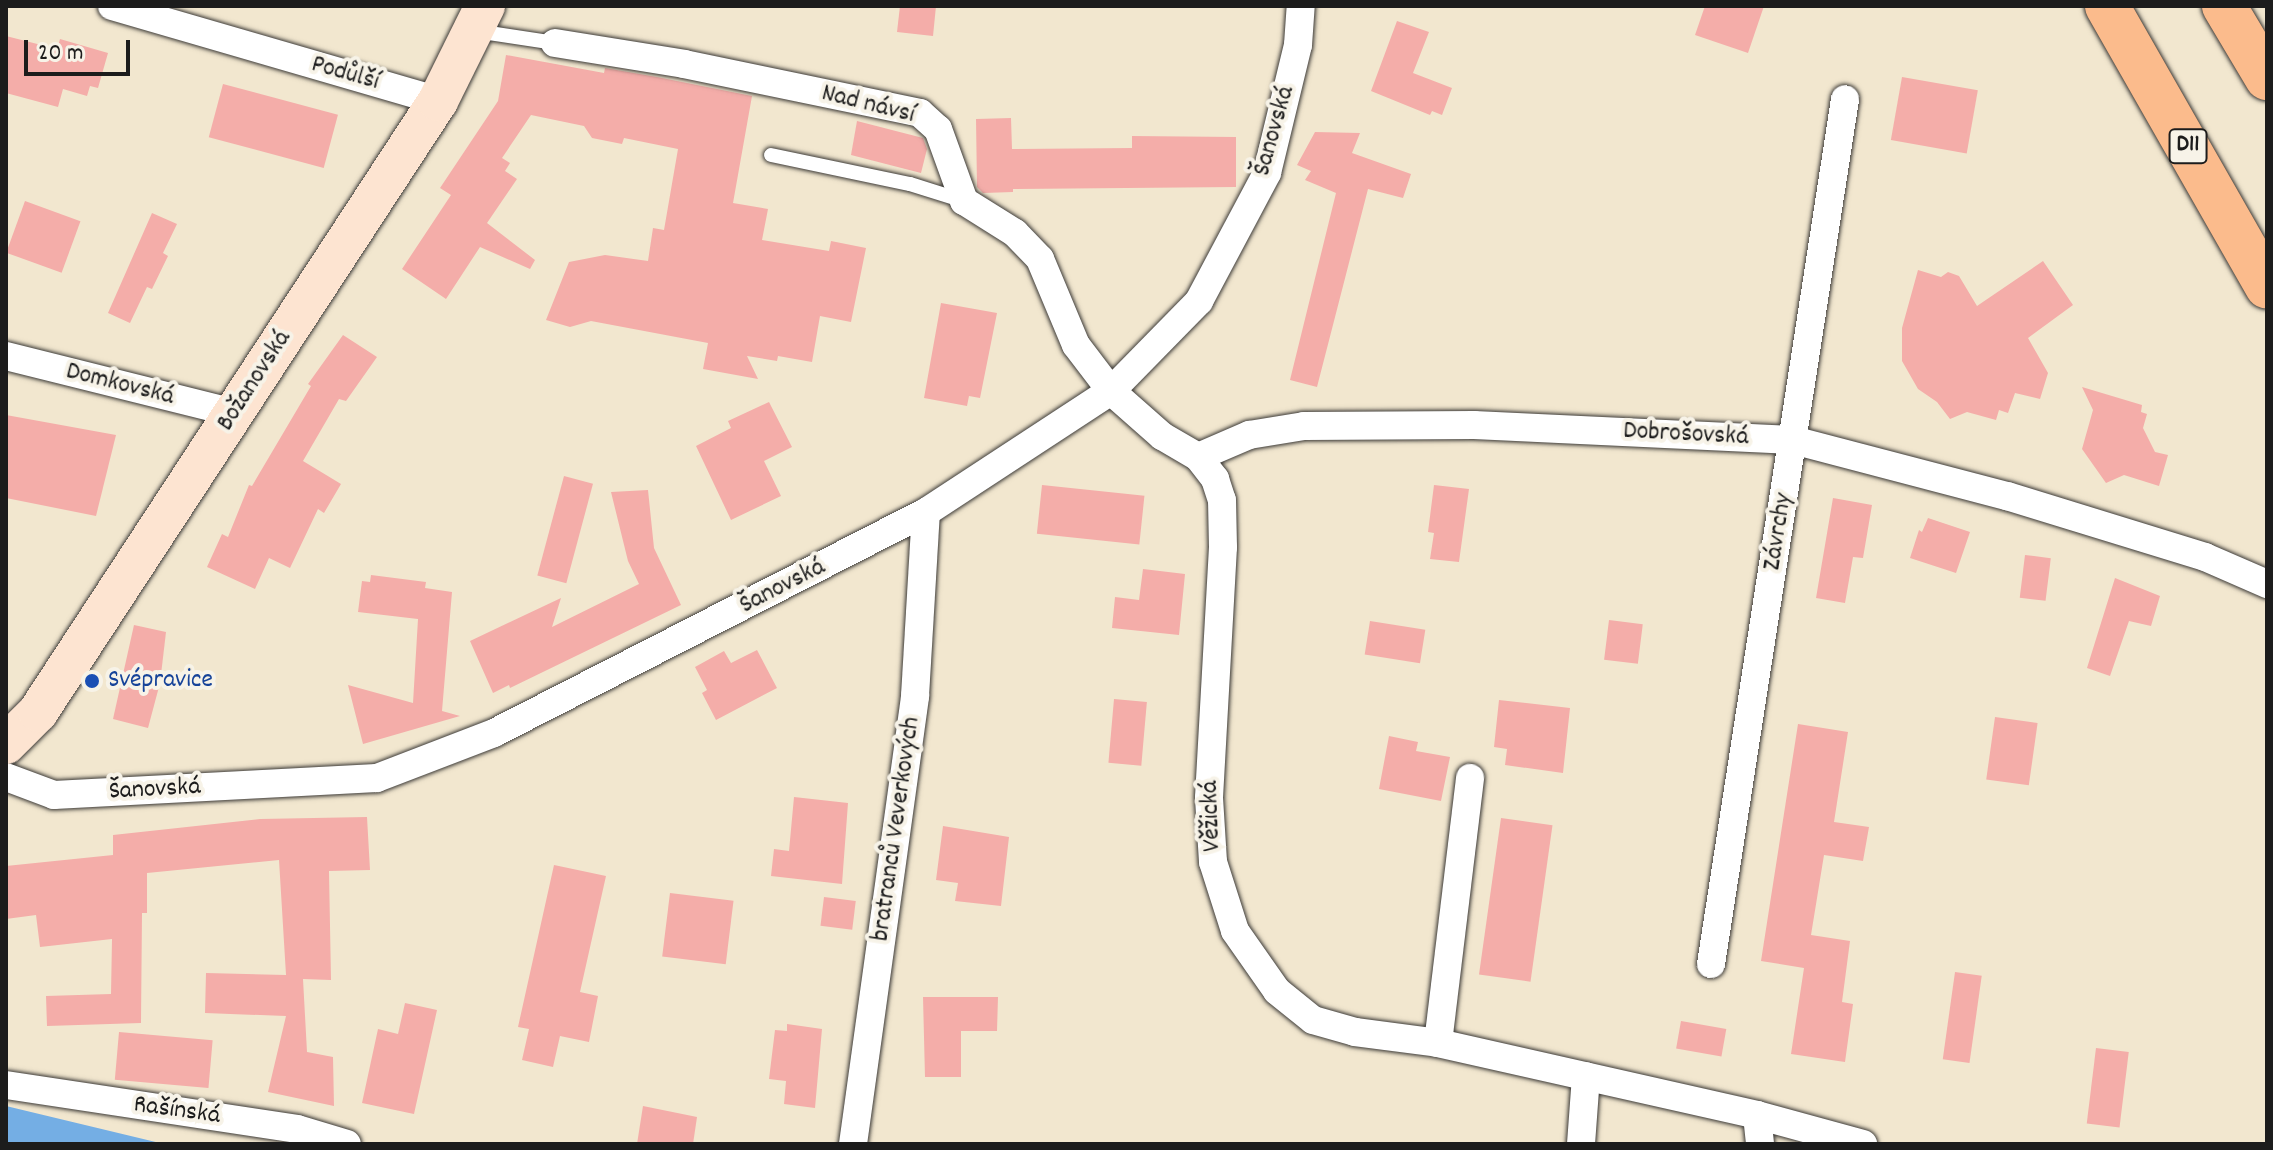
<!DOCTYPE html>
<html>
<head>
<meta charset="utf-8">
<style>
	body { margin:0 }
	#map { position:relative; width:2273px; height:1150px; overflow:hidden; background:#f2e7cf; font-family:Dekko,sans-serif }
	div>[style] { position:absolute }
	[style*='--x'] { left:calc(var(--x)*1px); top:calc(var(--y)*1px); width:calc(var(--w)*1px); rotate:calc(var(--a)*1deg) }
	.water>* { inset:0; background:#74aee4 }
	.building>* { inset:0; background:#f4ada9; transform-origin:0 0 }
	.roads { filter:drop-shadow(0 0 2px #3c3a37) drop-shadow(0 0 2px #3c3a37) }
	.lane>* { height:14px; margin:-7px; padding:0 7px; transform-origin:7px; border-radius:7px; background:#fff }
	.street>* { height:28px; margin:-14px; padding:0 14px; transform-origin:14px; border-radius:14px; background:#fff }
	.secondary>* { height:40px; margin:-20px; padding:0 20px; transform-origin:20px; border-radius:20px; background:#fde4d1 }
	.highway>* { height:44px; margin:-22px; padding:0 22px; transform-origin:22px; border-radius:22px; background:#fbbb8c }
	.dots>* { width:22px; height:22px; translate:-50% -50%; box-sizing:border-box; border:4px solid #f7f3e8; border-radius:50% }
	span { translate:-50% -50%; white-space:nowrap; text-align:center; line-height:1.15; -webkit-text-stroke:8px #f7f3e8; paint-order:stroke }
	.shield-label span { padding:2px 6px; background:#f7f3e8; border:2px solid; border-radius:6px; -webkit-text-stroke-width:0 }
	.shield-label { font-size:24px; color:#1c1c1c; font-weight:700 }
	.street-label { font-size:26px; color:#1c1c1c }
	.transit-label { font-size:26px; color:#164399 }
	.left { translate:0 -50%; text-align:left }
	.frame { position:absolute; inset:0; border:8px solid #1c1c1c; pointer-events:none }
	.scale { position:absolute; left:24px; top:40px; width:106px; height:36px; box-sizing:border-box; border:4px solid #1c1c1c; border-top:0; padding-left:10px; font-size:24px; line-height:28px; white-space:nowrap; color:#1c1c1c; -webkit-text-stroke:6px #f7f3e8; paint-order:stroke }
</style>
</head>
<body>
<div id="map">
	<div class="water">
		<i style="clip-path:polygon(6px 1105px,6px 1106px,164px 1144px,6px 1144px)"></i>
	</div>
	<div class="building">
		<i style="clip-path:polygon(900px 6px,936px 6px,933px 36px,897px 32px)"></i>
		<i style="clip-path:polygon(1705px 6px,1764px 6px,1748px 53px,1695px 35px)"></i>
		<i style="clip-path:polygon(1397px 21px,1429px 32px,1413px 73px,1452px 88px,1442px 115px,1432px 111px,1430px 115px,1371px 91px)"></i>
		<i style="clip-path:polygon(6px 36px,57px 49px,60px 39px,108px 53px,98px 88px,90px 86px,87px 96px,63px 89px,58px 107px,6px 93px)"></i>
		<i style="clip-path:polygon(506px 55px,604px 73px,605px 68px,657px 77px,752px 96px,733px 203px,768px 209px,762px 240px,829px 251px,831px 241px,866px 248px,851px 322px,820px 316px,812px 362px,778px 356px,777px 361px,747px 356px,758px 379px,703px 369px,708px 343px,591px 321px,570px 327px,546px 320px,569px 262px,605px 255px,648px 261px,653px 228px,664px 230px,678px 149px,624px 138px,622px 144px,592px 138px,584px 126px,531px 115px,502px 158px,510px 163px,505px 171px,517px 179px,487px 223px,535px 260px,530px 269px,480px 247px,446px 299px,402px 269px,451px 195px,440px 188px,498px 101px)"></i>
		<i style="left:1902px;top:77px;width:77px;height:64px;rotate:10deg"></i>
		<i style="left:223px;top:84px;width:119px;height:55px;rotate:15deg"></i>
		<i style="clip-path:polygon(1011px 118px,1012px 149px,1132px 148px,1132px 136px,1236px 137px,1236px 187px,1013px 189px,1013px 192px,983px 193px,977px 187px,976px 119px)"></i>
		<i style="clip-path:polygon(857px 121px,923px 138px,927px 149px,921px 173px,851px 155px)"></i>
		<i style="clip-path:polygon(1315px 132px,1360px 133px,1352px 153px,1411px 174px,1403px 198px,1368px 189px,1317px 387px,1290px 380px,1336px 193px,1305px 180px,1311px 171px,1297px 165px)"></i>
		<i style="left:25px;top:201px;width:59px;height:55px;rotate:20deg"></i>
		<i style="clip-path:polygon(152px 213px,177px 224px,163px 253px,168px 256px,152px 289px,147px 287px,130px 323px,108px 313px)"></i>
		<i style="clip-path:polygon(2043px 261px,2073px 305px,2028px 338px,2048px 373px,2040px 399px,2015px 393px,2008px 413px,1999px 410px,1996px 420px,1967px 412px,1950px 419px,1937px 402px,1918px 389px,1902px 361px,1902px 328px,1918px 270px,1941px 277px,1948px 272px,1959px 276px,1977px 306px)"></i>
		<i style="clip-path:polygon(941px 303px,997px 313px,980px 398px,969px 396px,967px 406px,924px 398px)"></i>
		<i style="clip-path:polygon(343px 335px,377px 357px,346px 401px,339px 399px,303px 461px,341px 484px,324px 513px,318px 509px,290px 568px,269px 558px,255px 589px,207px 567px,222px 534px,228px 537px,249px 485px,252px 486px,311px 386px,308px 384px)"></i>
		<i style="clip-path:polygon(2082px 387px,2142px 405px,2141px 412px,2147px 414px,2143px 428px,2155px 452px,2168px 455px,2159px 486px,2124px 475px,2106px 483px,2082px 449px,2093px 410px)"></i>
		<i style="clip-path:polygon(769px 402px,792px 447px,764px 461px,781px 496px,731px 520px,696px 446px,731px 428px,728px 421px)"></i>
		<i style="clip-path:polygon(6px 415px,116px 435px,96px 516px,6px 498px)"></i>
		<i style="left:564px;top:476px;width:30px;height:103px;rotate:15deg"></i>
		<i style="left:1042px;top:485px;width:103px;height:49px;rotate:6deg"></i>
		<i style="clip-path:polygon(1434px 485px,1469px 489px,1459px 562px,1430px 559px,1434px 533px,1428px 532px)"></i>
		<i style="clip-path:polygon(648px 490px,654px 548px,681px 605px,510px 688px,509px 685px,493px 693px,470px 641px,561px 598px,552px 627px,639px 584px,628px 561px,611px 492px)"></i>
		<i style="clip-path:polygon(1833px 498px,1872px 505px,1863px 558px,1853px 557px,1845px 603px,1816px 598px)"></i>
		<i style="clip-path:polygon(1928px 518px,1970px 532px,1956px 573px,1910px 558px,1919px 530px,1922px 532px)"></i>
		<i style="left:2025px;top:555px;width:26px;height:43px;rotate:7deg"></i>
		<i style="clip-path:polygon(1143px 569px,1185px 574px,1179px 635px,1112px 628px,1115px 597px,1139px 600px)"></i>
		<i style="clip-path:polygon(371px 575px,426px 582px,425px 588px,452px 592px,442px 711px,460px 716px,363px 744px,348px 685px,413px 703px,418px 619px,358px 612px,362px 581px,370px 582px)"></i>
		<i style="clip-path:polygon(2115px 578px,2160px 596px,2151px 626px,2129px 621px,2110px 676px,2087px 668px)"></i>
		<i style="left:1609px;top:620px;width:34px;height:40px;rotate:7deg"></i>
		<i style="left:1370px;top:621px;width:56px;height:34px;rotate:9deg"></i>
		<i style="clip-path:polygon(134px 625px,166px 632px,160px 683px,148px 728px,113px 719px)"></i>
		<i style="clip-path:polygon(757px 650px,777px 688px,716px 720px,702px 693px,707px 690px,695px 667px,724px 651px,731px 663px)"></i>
		<i style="left:1114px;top:699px;width:33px;height:64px;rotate:5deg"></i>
		<i style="clip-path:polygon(1499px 700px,1570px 708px,1563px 773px,1505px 765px,1507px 749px,1494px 747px)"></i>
		<i style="left:1995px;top:717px;width:43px;height:63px;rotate:8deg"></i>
		<i style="clip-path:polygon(1798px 724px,1848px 732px,1834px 822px,1869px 827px,1863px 861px,1824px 855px,1811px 935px,1850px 941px,1842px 1002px,1853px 1004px,1845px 1062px,1791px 1054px,1804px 968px,1761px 961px)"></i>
		<i style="clip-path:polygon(1389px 736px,1418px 742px,1416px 751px,1450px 757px,1441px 801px,1379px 789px)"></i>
		<i style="clip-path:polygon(794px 797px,848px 803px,842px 884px,771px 876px,774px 849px,789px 851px)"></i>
		<i style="clip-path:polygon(367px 817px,370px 870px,329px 871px,331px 980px,303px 979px,307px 1052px,333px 1057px,334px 1106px,268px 1092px,286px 1016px,205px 1013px,206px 973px,286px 975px,279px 860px,147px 873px,147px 913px,142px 913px,141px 1023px,47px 1026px,46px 996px,111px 994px,112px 939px,40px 947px,36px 915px,6px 919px,6px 866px,113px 855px,113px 835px,260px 819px)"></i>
		<i style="left:1501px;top:818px;width:52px;height:158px;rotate:8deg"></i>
		<i style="clip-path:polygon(943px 826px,1009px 837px,1001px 906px,955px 901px,958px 883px,936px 880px)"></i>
		<i style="clip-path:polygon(554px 865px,606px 876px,580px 992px,598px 996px,589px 1042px,560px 1036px,553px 1067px,522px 1060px,529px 1029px,518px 1027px)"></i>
		<i style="left:670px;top:893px;width:64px;height:64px;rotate:7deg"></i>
		<i style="left:824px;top:897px;width:32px;height:29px;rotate:7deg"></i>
		<i style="left:1955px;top:972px;width:27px;height:88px;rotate:8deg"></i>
		<i style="clip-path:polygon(923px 997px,998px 997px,997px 1031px,961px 1031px,961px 1077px,925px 1077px)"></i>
		<i style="clip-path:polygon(405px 1003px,437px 1010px,414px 1114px,362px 1103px,378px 1029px,398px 1034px)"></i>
		<i style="left:1681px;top:1021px;width:46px;height:28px;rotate:10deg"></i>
		<i style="clip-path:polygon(787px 1024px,822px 1029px,815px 1108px,784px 1104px,786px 1081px,769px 1079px,775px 1030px,787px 1031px)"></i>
		<i style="left:119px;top:1032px;width:94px;height:48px;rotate:5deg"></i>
		<i style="left:2096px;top:1048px;width:33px;height:76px;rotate:7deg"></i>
		<i style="clip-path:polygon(643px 1106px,697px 1117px,693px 1144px,637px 1144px)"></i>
	</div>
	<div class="roads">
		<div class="lane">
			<i style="--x:476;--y:31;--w:80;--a:8.6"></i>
			<i style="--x:771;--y:155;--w:142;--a:11.8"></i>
			<i style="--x:910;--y:184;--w:57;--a:17.5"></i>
		</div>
		<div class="street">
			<i style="--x:112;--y:6;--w:340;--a:16.2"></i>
			<i style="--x:555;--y:43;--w:131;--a:9.2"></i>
			<i style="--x:684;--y:64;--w:241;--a:11.7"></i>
			<i style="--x:920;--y:113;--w:24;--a:42"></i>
			<i style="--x:938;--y:129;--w:77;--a:70.1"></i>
			<i style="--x:964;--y:201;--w:60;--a:32.1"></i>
			<i style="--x:1015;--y:233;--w:36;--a:46"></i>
			<i style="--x:1040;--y:259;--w:93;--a:67.3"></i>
			<i style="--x:1076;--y:345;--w:58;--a:52.7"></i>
			<i style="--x:1111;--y:391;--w:68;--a:41.4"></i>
			<i style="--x:1162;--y:436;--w:42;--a:30.3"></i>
			<i style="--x:1198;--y:457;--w:56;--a:-23.3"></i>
			<i style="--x:1249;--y:435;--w:56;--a:-9.3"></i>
			<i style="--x:1304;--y:426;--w:170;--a:-0.3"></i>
			<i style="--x:1474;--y:425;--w:319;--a:2.7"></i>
			<i style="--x:1793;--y:440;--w:221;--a:14.7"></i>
			<i style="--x:2007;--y:496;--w:207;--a:17.1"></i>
			<i style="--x:2205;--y:557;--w:68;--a:23.5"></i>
			<i style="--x:6;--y:356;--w:235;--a:14"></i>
			<i style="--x:1198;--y:457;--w:28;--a:52"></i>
			<i style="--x:1215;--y:479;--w:22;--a:72"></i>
			<i style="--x:1222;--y:500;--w:47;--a:88.8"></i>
			<i style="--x:1223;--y:547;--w:251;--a:93.2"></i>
			<i style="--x:1209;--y:798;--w:64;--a:86.4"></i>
			<i style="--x:1213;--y:862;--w:72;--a:72.3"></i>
			<i style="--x:1235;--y:931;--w:73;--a:55"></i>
			<i style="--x:1277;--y:991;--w:46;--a:38.9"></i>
			<i style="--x:1313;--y:1020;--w:44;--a:15.9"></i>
			<i style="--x:1355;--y:1032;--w:84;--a:7.5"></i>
			<i style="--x:1438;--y:1043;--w:327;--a:12.7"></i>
			<i style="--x:1757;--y:1115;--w:110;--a:15.3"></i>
			<i style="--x:6;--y:777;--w:51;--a:20.6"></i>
			<i style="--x:54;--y:795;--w:323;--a:-3"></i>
			<i style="--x:377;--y:778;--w:125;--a:-21"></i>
			<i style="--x:494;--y:733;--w:485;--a:-27.1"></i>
			<i style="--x:926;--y:512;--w:221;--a:-33.2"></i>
			<i style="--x:1111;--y:391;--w:126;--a:-45.6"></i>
			<i style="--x:1199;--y:301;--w:145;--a:-62"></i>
			<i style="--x:1267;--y:173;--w:132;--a:-76.4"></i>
			<i style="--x:1298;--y:45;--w:39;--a:-86"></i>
			<i style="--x:1711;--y:964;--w:875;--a:-81.19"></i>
			<i style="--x:1438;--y:1043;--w:267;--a:-83.1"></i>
			<i style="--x:6;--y:1085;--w:294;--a:8.6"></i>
			<i style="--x:297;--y:1129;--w:52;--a:16.7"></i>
			<i style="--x:1757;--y:1115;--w:29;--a:84"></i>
			<i style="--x:853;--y:1144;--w:452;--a:-82.1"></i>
			<i style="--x:915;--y:696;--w:184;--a:-86.6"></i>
			<i style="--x:1581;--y:1144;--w:68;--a:-85.8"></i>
		</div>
		<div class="secondary">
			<i style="--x:6;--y:744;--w:45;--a:-45"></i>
			<i style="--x:38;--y:712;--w:730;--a:-56.79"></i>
			<i style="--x:438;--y:101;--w:106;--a:-63.7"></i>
		</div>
		<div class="highway">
			<i style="--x:2107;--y:6;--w:323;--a:60.3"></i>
			<i style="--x:2224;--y:6;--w:84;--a:59.2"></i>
		</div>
	</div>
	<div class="dots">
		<i style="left:92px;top:681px;background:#1a4fb4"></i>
	</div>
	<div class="shield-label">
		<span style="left:2188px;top:146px">D11</span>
	</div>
	<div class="street-label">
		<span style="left:345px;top:74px;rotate:16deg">Podůlší</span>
		<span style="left:868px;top:105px;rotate:14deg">Nad návsí</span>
		<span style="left:1275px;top:131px;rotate:-74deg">Šanovská</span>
		<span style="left:255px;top:381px;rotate:-57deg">Božanovská</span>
		<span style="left:120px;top:385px;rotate:14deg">Domkovská</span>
		<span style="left:1686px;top:435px;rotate:3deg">Dobrošovská</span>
		<span style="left:1779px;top:532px;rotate:-81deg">Závrchy</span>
		<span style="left:783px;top:587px;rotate:-27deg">Šanovská</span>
		<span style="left:155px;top:790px;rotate:-3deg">Šanovská</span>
		<span style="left:1212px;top:816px;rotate:-92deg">Věžická</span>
		<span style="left:897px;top:829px;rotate:-82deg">bratranců Veverkových</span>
		<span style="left:177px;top:1111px;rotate:8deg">Rašínská</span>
	</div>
	<div class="transit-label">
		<span class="left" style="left:108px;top:681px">Svépravice</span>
	</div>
	<div class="frame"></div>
	<div class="scale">20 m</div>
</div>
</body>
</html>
